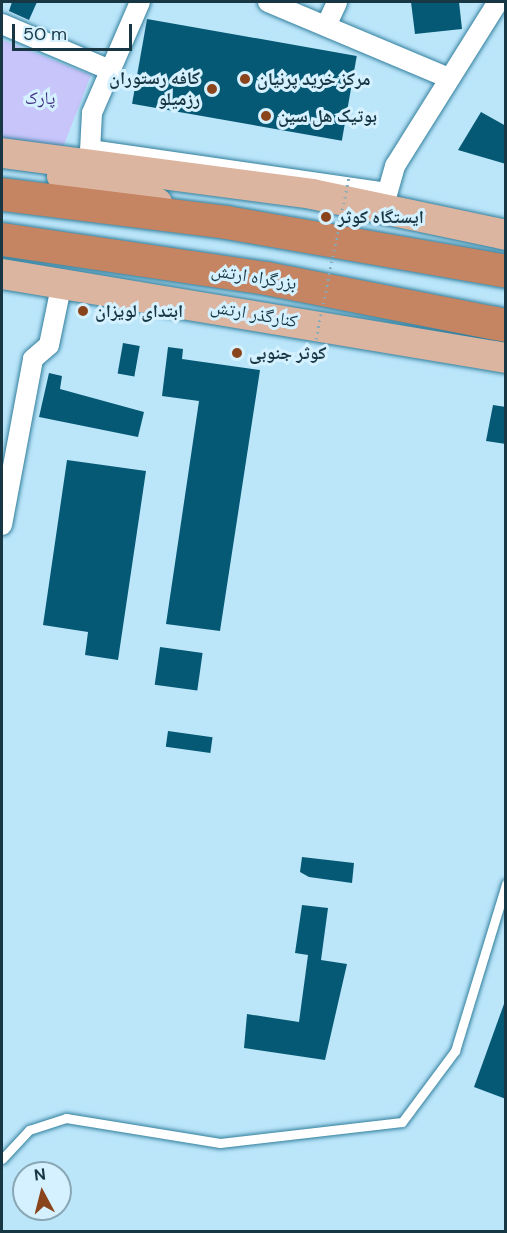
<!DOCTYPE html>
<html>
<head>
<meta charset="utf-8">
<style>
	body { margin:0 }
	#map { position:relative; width:507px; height:1233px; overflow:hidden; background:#bbe6fa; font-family:"DM Sans","Noto Naskh Arabic",sans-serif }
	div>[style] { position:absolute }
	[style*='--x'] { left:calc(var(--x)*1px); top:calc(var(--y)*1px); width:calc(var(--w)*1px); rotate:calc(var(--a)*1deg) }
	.green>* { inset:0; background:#c8c5fb }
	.building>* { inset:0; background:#065974; transform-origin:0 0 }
	.roads { filter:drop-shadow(0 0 2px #327f9d) drop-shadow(0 0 2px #327f9d) }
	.lane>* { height:9px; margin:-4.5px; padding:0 4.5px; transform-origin:4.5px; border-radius:4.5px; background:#fff }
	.street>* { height:20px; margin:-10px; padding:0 10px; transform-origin:10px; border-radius:10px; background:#fff }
	.primary>* { height:30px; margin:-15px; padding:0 15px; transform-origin:15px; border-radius:15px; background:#dcb5a1 }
	.highway>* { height:33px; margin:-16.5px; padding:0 16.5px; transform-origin:16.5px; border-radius:16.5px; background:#c58462 }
	.path-bridge>* { height:3px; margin-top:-1.5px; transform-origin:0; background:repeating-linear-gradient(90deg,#83abbc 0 1.5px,transparent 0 6px) }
	.dots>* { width:16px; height:16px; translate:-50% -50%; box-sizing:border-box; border:3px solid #d5f1ff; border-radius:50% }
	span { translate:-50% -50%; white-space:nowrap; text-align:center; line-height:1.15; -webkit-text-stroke:6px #d5f1ff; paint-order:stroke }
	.poi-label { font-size:18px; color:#173744; font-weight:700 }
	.right { translate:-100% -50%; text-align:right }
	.left { translate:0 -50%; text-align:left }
	.park-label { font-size:18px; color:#433386 }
	.street-label { font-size:18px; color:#173744 }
	.frame { position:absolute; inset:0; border:3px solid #173744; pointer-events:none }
	.north { position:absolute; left:12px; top:1161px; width:60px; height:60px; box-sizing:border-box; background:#d5f1ff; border:2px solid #89a7b4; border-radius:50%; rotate:353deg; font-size:16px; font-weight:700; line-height:24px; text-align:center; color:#173744 }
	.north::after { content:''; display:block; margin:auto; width:21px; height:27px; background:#89441b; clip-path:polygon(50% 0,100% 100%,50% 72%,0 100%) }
	.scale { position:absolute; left:12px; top:24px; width:120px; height:27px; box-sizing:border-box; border:3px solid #173744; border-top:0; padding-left:8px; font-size:18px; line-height:21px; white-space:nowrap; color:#173744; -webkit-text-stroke:4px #d5f1ff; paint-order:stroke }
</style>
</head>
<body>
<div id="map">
	<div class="green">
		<i style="clip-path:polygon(2px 40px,91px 75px,62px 150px,2px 142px)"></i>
	</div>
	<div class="building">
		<i style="clip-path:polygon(12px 2px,37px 2px,29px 20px,9px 11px)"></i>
		<i style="clip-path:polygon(411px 2px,459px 2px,462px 29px,415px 34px)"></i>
		<i style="left:147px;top:19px;width:213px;height:86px;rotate:10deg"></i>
		<i style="clip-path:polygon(481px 112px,506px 126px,506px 164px,458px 150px)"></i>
		<i style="left:123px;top:343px;width:17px;height:31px;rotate:10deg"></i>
		<i style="clip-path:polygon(168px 347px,183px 349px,182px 359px,260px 370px,220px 631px,166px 624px,199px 401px,162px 396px)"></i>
		<i style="clip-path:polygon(49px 373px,62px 376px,60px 389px,144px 412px,138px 437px,39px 417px)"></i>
		<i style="clip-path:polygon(493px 405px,506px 407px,506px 444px,486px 441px)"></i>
		<i style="clip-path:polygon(67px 460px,146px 471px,118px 660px,85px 655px,88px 632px,43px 625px)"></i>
		<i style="left:160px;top:647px;width:43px;height:38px;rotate:8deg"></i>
		<i style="left:168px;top:731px;width:45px;height:16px;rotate:8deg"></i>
		<i style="clip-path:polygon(302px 857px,354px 863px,352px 883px,309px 877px,300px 872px)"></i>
		<i style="clip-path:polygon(302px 905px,328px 908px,321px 960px,347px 964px,325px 1060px,244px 1048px,247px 1014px,299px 1022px,308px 955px,295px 953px)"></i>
		<i style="clip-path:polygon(504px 1004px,506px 1005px,506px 1099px,474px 1087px)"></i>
	</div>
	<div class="roads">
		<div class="lane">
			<i style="--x:2;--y:1159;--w:40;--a:-47"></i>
			<i style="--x:29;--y:1130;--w:39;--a:-18"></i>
			<i style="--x:66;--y:1118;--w:156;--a:9.2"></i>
			<i style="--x:220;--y:1143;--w:183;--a:-6.6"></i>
			<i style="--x:402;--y:1122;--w:89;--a:-53.3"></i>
			<i style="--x:455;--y:1051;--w:175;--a:-73"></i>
		</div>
		<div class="street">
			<i style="--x:140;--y:2;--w:121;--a:113.4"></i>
			<i style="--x:92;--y:113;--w:37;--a:93"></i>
			<i style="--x:90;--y:150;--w:300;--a:8.2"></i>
			<i style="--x:268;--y:2;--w:196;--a:22.8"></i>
			<i style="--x:2;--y:24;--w:117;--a:23.1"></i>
			<i style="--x:326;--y:26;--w:26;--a:-65"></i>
			<i style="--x:384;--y:205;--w:41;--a:-74.2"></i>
			<i style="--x:395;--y:166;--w:194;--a:-57.9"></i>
			<i style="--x:2;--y:525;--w:169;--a:-79.4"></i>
			<i style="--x:33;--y:359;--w:21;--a:-41"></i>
			<i style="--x:49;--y:345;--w:54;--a:-78.3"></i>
			<i style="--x:60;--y:292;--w:18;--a:-27"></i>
		</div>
		<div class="primary">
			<i style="--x:2;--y:153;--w:313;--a:7.5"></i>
			<i style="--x:312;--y:194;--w:198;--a:11.9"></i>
			<i style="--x:62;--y:176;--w:99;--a:15.9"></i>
			<i style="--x:2;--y:274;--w:511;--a:9.46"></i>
		</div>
		<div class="highway">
			<i style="--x:2;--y:194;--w:226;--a:7.1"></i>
			<i style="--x:226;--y:222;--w:284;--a:9.9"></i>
			<i style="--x:2;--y:239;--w:267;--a:8.4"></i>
			<i style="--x:266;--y:278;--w:245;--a:11.1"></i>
		</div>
	</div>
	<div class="path-bridge">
		<i style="--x:316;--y:339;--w:165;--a:-78.5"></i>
	</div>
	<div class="dots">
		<i style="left:245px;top:79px;background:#89441b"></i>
		<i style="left:212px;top:89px;background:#89441b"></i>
		<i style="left:266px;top:116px;background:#89441b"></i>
		<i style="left:326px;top:217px;background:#89441b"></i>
		<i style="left:83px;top:311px;background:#89441b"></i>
		<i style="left:237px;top:353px;background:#89441b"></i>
	</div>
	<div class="poi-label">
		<span class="right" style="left:200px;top:89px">کافه رستوران<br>رزمیلو</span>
		<span class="left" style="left:257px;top:79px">مرکز خرید پرنیان</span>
		<span class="left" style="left:278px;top:116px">بوتیک هل سین</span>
		<span class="left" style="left:338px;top:217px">ایستگاه کوثر</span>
		<span class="left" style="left:95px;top:311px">ابتدای لویزان</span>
		<span class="left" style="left:249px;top:353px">کوثر جنوبی</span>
	</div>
	<div class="park-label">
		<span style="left:40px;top:98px">پارک</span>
	</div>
	<div class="street-label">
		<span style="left:254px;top:277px;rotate:9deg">بزرگراه ارتش</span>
		<span style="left:254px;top:314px;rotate:10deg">کنارگذر ارتش</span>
	</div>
	<div class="frame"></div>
	<div class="north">N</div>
	<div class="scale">50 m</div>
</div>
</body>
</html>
